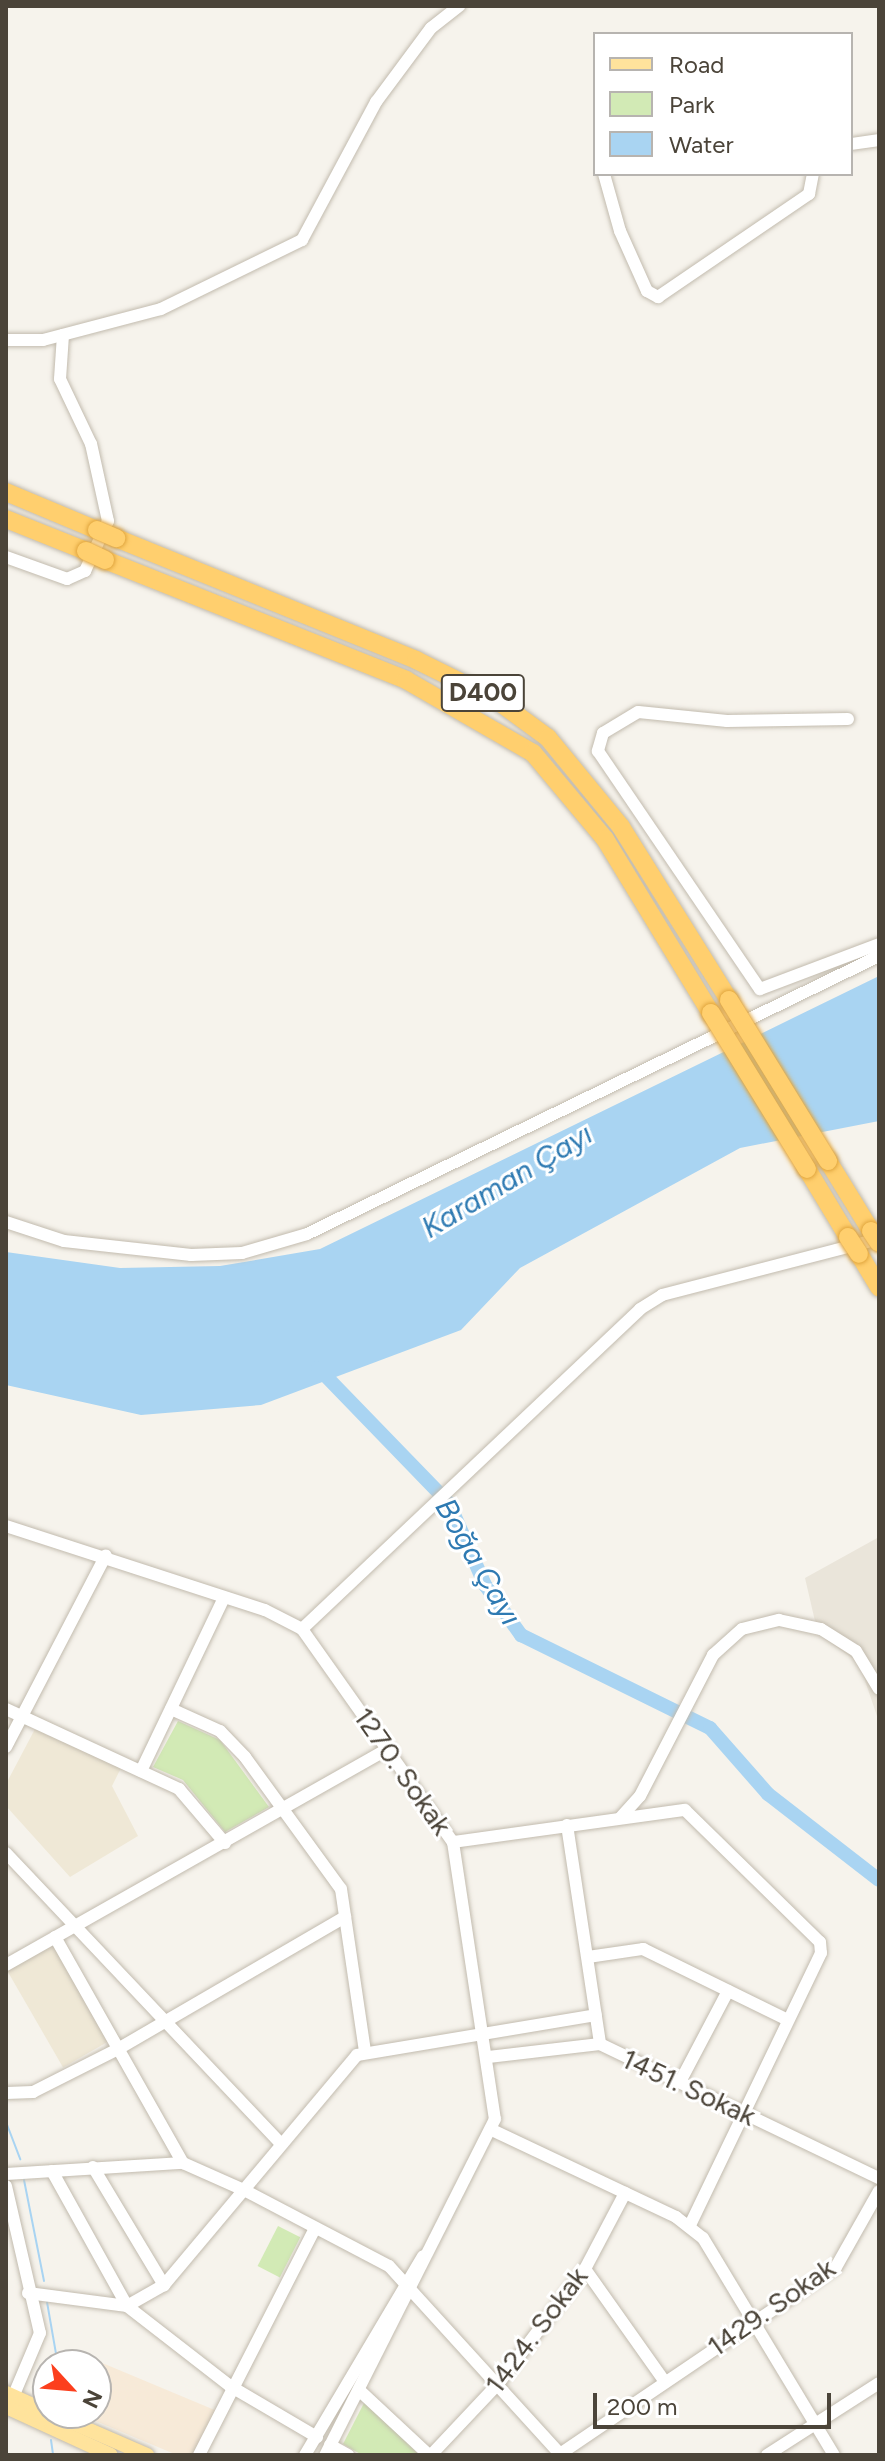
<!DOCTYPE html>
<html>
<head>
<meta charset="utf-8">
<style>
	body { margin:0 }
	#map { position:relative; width:885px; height:2461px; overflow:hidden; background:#f6f3ec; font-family:Figtree,sans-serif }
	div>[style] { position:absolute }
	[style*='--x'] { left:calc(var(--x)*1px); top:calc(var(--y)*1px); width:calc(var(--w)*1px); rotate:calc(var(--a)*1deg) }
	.residential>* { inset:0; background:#eae5da }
	.commercial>* { inset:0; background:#f7ead8 }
	.education>* { inset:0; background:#efe8d6; transform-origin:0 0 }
	.green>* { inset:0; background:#d2eab5; transform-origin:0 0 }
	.water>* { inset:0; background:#a9d4f2 }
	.stream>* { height:2px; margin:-1px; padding:0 1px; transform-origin:1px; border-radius:1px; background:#a9d4f2 }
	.river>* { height:14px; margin:-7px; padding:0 7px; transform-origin:7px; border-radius:7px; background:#a9d4f2 }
	.roads { filter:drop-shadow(0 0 2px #c2bbae) drop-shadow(0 0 2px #c2bbae) }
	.minor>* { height:12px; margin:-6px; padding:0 6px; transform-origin:6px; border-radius:6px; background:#fff }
	.major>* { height:14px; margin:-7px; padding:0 7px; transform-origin:7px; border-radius:7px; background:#ffe39c }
	.highway>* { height:18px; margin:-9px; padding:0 9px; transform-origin:9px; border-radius:9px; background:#ffcf6e }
	.bridges { filter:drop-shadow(0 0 2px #e0a43c) drop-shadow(0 0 2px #e0a43c) }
	.highway-bridge>* { height:18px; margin:-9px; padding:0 9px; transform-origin:9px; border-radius:9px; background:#ffcf6e }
	span { translate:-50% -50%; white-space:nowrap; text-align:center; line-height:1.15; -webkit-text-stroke:6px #fff; paint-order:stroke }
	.shield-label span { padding:2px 6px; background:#fff; border:2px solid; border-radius:6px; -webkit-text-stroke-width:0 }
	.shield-label { font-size:26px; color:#4b4439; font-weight:700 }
	.street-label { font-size:28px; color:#4b4439 }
	.water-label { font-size:30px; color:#2e7ab2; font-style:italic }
	.frame { position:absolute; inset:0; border:8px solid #4b4439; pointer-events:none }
	.legend { position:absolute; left:593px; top:32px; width:260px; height:144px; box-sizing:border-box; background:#fff; border:2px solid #b7b4b0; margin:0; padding:10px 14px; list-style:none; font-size:24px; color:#4b4439 }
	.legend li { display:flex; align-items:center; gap:16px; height:40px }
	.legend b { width:40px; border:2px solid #b7b4b0 }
	.north { position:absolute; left:32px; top:2349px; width:80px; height:80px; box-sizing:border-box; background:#fff; border:2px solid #b7b4b0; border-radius:50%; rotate:116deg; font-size:22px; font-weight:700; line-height:32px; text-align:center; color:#4b4439 }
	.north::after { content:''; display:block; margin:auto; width:28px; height:36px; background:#fc3f1d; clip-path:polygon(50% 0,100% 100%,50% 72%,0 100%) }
	.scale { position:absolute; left:593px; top:2393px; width:238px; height:36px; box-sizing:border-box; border:4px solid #4b4439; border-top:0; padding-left:10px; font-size:24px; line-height:28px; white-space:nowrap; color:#4b4439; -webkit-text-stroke:6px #fff; paint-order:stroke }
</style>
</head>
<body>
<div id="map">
	<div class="residential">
		<i style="clip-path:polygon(879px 1537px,879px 1722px,859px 1663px,818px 1634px,805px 1578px)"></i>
	</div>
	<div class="commercial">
		<i style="clip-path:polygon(76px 2352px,217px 2411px,194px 2455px,177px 2455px,86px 2417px,96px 2413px,96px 2365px,78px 2365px)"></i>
	</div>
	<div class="education">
		<i style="clip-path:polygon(35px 1729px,121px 1768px,112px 1786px,138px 1836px,70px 1877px,6px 1806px,6px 1784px)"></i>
		<i style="left:53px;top:1944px;width:112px;height:53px;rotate:60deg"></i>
	</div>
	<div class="green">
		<i style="clip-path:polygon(178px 1721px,220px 1740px,269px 1807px,225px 1832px,183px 1780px,153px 1767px)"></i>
		<i style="left:278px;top:2226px;width:25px;height:45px;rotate:27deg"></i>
		<i style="clip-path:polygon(364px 2403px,375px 2410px,419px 2455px,362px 2455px,343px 2444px)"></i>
	</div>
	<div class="water">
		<i style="clip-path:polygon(879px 976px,879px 1121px,740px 1148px,520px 1268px,461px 1330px,261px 1405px,141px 1415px,6px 1385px,6px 1252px,120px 1268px,220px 1266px,320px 1249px)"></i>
	</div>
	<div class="stream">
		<i style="--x:6;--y:2122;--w:40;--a:69"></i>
		<i style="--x:24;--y:2180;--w:103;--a:78.8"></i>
		<i style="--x:47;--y:2302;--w:64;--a:80.1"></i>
		<i style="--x:51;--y:2440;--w:15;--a:82"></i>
	</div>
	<div class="river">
		<i style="--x:318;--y:1368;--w:188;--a:45.9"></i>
		<i style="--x:449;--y:1503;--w:90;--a:66.3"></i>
		<i style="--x:485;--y:1585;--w:62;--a:54.2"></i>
		<i style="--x:521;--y:1635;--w:211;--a:26.2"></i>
		<i style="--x:710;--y:1728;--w:88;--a:48.7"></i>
		<i style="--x:768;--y:1794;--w:140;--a:37.8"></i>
	</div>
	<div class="roads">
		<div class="minor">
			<i style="--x:851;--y:144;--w:28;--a:-8"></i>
			<i style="--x:604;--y:174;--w:59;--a:74.3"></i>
			<i style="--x:620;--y:231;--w:66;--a:65.8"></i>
			<i style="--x:647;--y:291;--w:13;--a:29"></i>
			<i style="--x:658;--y:297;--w:183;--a:-34.3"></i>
			<i style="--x:809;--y:194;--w:20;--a:-79"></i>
			<i style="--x:6;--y:340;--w:37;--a:0"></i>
			<i style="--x:43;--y:340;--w:122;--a:-14.7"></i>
			<i style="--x:161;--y:309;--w:157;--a:-26.1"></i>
			<i style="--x:302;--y:240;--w:157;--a:-61.8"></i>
			<i style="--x:376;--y:102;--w:92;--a:-53.4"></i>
			<i style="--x:431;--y:28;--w:36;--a:-38"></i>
			<i style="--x:6;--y:557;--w:65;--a:19.8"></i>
			<i style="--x:67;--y:579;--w:20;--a:-24"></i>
			<i style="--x:85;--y:571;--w:55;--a:-65.3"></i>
			<i style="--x:108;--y:521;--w:79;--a:-102.4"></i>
			<i style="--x:91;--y:444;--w:72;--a:-115.5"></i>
			<i style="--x:60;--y:379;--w:44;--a:-86.1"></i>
			<i style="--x:848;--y:719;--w:121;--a:179.1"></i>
			<i style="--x:727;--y:721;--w:89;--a:-174.2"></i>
			<i style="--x:638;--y:712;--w:41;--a:149"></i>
			<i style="--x:603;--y:733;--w:19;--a:106"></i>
			<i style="--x:598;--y:751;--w:288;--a:55.8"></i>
			<i style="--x:760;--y:989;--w:127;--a:-20.7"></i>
			<i style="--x:6;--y:1222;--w:61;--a:18.1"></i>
			<i style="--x:64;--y:1241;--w:128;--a:6.3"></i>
			<i style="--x:191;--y:1255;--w:51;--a:-2.2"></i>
			<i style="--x:242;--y:1253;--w:68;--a:-16.3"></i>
			<i style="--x:307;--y:1234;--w:636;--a:-25.92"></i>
			<i style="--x:6;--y:1526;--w:272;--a:18"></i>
			<i style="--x:265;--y:1610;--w:42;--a:27.2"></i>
			<i style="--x:302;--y:1629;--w:261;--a:54.7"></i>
			<i style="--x:453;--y:1842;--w:280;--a:81.4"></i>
			<i style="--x:495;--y:2119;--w:377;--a:116.8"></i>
			<i style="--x:302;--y:1629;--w:465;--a:-43.4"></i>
			<i style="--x:640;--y:1309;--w:26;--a:-32"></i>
			<i style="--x:662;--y:1295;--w:224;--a:-14.5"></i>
			<i style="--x:6;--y:1709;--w:191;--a:24.8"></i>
			<i style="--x:179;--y:1789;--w:71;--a:49.6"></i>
			<i style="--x:171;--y:1709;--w:54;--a:24.2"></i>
			<i style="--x:220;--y:1731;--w:36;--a:46"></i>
			<i style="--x:245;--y:1757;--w:163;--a:54"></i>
			<i style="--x:341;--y:1889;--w:164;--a:81.6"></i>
			<i style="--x:6;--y:1747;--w:216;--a:-62.5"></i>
			<i style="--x:141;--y:1771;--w:192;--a:-64.4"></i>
			<i style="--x:621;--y:1817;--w:28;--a:-48"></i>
			<i style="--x:640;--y:1796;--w:159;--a:-62.6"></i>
			<i style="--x:713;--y:1655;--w:39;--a:-42"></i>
			<i style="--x:742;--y:1629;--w:38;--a:-14"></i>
			<i style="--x:779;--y:1620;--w:43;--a:12.1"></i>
			<i style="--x:821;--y:1629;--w:41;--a:32.2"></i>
			<i style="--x:856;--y:1651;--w:44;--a:58.8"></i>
			<i style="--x:567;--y:1825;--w:221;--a:81.4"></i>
			<i style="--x:453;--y:1842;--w:234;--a:-7.9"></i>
			<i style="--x:685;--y:1810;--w:189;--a:44.4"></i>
			<i style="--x:820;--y:1942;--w:11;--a:85"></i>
			<i style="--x:821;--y:1953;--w:304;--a:115.7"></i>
			<i style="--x:6;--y:1853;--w:400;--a:46.6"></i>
			<i style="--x:55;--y:1937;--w:260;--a:60.5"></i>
			<i style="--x:588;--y:1957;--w:56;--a:-8.3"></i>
			<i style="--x:643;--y:1949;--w:161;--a:26.1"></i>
			<i style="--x:6;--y:1965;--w:440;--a:-29.5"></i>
			<i style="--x:488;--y:2057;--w:113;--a:-6.6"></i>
			<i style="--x:600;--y:2044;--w:310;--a:25.7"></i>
			<i style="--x:680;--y:2082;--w:103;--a:-62.2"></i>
			<i style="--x:6;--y:2093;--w:27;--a:-2"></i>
			<i style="--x:33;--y:2092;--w:95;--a:-26.8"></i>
			<i style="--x:118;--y:2049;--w:263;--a:-30.2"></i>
			<i style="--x:492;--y:2130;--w:204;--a:25.3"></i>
			<i style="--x:676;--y:2217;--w:34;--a:38"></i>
			<i style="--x:703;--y:2238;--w:253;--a:58.9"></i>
			<i style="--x:93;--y:2167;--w:138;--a:59"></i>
			<i style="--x:52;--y:2171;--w:154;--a:60.9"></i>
			<i style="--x:127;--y:2306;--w:43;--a:-29.6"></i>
			<i style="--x:164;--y:2285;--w:300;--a:-50"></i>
			<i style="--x:357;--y:2055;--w:242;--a:-9.5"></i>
			<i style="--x:6;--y:2174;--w:177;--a:-3.6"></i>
			<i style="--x:183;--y:2163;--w:69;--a:24"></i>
			<i style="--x:246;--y:2191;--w:161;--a:27.7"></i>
			<i style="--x:389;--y:2266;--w:256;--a:47.7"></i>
			<i style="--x:6;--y:2186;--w:151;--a:77"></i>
			<i style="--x:40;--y:2333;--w:69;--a:112.9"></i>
			<i style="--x:585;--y:2269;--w:138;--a:54.7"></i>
			<i style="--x:28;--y:2293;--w:100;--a:7.5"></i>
			<i style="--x:127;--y:2306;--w:130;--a:37.8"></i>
			<i style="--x:230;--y:2386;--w:101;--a:30.4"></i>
			<i style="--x:359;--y:2390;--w:96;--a:42.9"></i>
			<i style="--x:330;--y:2445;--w:21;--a:29"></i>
			<i style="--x:560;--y:2454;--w:333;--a:-34.1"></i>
			<i style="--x:836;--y:2267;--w:87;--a:-60.5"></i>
			<i style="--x:199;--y:2455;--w:255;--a:-62.9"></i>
			<i style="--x:305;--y:2455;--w:231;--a:-59.3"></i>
			<i style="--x:431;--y:2455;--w:96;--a:-46.7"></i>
			<i style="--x:497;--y:2385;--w:146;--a:-52.8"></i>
			<i style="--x:585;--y:2269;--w:86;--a:-62.2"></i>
			<i style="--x:767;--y:2455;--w:133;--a:-32.7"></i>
		</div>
		<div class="major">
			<i style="--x:6;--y:2393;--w:46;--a:24.3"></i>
			<i style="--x:6;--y:2407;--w:115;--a:24.6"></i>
			<i style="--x:50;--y:2413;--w:106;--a:23.4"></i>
		</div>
		<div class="highway">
			<i style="--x:6;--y:492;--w:99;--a:22.7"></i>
			<i style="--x:6;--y:519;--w:86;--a:21.8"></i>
			<i style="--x:116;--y:538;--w:324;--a:22.1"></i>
			<i style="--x:416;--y:660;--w:88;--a:26.3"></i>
			<i style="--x:495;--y:699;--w:66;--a:36.3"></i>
			<i style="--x:548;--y:738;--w:115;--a:50.6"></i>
			<i style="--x:621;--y:827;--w:204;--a:58"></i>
			<i style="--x:105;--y:560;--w:324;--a:21.7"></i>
			<i style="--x:406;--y:680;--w:146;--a:29.9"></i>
			<i style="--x:533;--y:753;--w:112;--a:50.1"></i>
			<i style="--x:605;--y:839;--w:204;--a:58.7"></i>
			<i style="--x:828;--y:1161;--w:82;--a:58.4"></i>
			<i style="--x:807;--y:1169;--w:79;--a:58.9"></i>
			<i style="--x:859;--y:1254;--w:39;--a:59"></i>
		</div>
	</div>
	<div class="bridges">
		<div class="highway-bridge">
			<i style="--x:97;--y:530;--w:21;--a:23"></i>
			<i style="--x:86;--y:551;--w:21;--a:25"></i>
			<i style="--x:729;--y:1000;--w:189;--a:58.4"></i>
			<i style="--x:711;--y:1013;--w:183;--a:58.4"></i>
			<i style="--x:871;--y:1231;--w:14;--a:56"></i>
			<i style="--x:848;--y:1237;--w:20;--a:57"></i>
		</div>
	</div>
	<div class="shield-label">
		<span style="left:483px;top:693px">D400</span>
	</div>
	<div class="street-label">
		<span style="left:403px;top:1771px;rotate:55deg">1270. Sokak</span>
		<span style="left:689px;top:2087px;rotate:25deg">1451. Sokak</span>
		<span style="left:771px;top:2307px;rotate:-35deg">1429. Sokak</span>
		<span style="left:536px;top:2330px;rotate:-53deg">1424. Sokak</span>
	</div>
	<div class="water-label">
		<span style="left:507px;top:1181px;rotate:-31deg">Karaman Çayı</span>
		<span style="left:478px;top:1562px;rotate:60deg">Boğa Çayı</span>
	</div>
	<div class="frame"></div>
	<ul class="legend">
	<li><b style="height:10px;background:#ffe39c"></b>Road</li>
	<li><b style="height:22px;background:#d2eab5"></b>Park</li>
	<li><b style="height:22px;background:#a9d4f2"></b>Water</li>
	</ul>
	<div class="north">N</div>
	<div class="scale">200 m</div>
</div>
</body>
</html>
